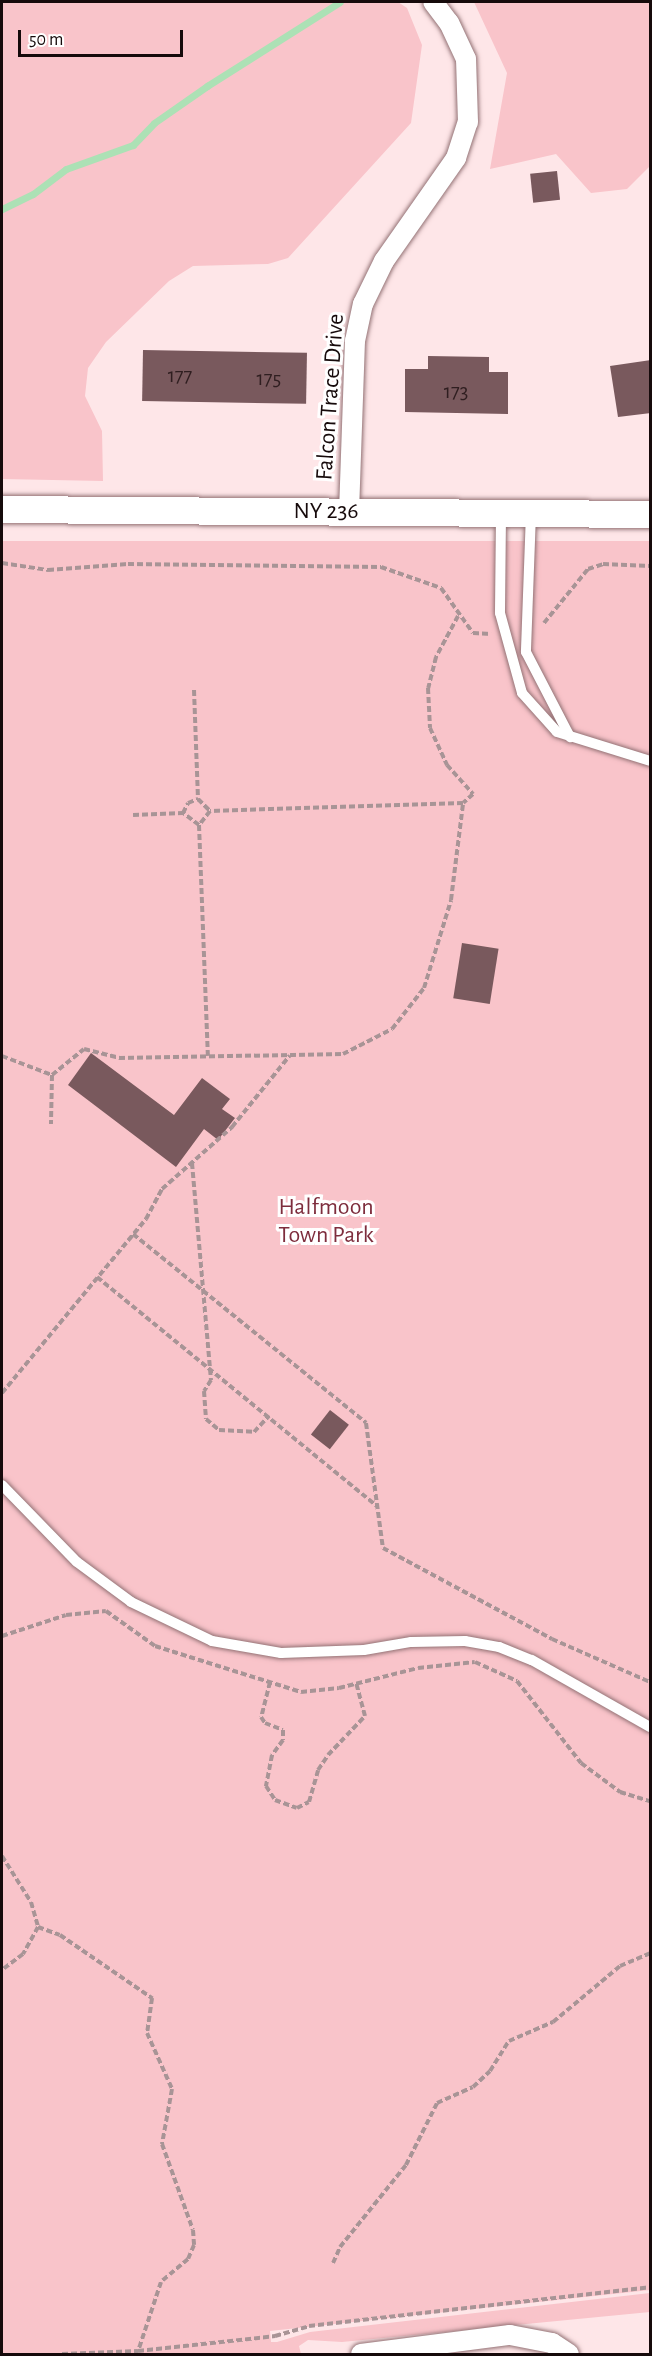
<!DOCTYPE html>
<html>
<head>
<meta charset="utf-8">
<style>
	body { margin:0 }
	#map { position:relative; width:652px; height:2356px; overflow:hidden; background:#fee6e8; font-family:"Alegreya Sans",sans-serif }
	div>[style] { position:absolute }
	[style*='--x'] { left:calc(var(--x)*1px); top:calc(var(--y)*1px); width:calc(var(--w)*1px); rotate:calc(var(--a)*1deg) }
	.green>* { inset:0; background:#f9c4ca }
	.stream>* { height:7px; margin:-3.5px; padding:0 3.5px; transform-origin:3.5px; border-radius:3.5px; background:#ace1b5 }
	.building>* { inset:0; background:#79595d; transform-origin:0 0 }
	.path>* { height:4px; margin-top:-2px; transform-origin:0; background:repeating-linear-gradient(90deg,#a89496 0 6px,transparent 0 9px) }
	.roads { filter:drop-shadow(0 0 2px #937275) drop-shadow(0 0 2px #937275) }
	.lane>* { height:10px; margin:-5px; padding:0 5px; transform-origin:5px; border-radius:5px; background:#fff }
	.street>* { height:20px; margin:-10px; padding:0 10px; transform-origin:10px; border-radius:10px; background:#fff }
	.secondary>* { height:27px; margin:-13.5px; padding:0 13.5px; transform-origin:13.5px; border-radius:13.5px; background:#fff }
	span { translate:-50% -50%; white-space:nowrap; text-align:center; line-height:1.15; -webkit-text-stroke:6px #fff; paint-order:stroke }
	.number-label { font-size:21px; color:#2f1e20 }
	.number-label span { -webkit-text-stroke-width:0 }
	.street-label { font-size:24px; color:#160a0b }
	.park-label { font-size:24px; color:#7e2d3d }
	.frame { position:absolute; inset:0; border:3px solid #160a0b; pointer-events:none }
	.scale { position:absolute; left:18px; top:30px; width:165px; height:27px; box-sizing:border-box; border:3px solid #160a0b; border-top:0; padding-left:8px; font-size:18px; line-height:21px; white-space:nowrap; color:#160a0b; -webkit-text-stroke:4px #fff; paint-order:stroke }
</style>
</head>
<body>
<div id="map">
	<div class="green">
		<i style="clip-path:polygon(2px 2px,398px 2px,407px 8px,422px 45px,411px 123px,288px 258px,268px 264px,193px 266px,169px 281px,106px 342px,88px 368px,85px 396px,102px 431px,103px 481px,2px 479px)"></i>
		<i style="clip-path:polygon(474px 2px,650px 2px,650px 166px,627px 189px,591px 193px,556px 154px,490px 169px,507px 73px)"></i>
		<i style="clip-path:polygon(2px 541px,650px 541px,650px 2290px,270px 2331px,271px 2342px,277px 2342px,310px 2332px,650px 2293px,650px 2312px,342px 2342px,308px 2340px,299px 2346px,301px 2354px,2px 2354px)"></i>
	</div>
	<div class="stream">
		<i style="--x:2;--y:209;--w:34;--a:-26"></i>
		<i style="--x:33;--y:194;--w:41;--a:-37.1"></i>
		<i style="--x:66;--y:169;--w:71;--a:-19.7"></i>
		<i style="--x:133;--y:145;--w:30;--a:-46"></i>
		<i style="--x:154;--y:123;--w:65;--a:-34.9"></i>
		<i style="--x:207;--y:86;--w:157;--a:-32.3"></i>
	</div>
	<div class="building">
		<i style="left:557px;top:171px;width:29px;height:27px;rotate:84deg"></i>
		<i style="left:143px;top:350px;width:164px;height:51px;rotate:1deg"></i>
		<i style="clip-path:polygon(428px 356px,489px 357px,489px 372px,508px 372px,508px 414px,405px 412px,405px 369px,428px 369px)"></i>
		<i style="clip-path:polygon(651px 360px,651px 413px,618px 417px,610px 366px)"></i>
		<i style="left:462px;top:943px;width:37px;height:56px;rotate:9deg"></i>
		<i style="clip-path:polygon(91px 1053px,174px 1115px,202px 1078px,230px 1099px,222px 1109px,235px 1118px,218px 1140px,204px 1129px,176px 1167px,68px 1085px)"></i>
		<i style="left:330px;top:1410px;width:24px;height:31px;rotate:38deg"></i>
	</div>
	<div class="path">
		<i style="--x:2;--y:563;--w:47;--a:8.7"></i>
		<i style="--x:48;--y:570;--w:80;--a:-4.3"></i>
		<i style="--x:128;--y:564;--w:253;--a:0.7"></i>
		<i style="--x:381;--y:567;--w:64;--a:19.3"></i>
		<i style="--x:441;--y:588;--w:55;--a:54.6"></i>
		<i style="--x:473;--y:633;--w:18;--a:3"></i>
		<i style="--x:458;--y:616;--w:47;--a:118.2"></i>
		<i style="--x:436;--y:657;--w:32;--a:104"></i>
		<i style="--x:428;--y:688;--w:40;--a:87.1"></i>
		<i style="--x:430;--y:728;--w:41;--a:65.3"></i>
		<i style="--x:447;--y:765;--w:39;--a:48"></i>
		<i style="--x:473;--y:794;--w:13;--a:138"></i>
		<i style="--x:544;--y:623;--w:70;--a:-50.8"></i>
		<i style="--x:588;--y:569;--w:16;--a:-18"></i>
		<i style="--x:603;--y:564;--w:47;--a:2.4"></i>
		<i style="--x:194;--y:690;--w:109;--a:87.9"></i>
		<i style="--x:133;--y:815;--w:50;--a:-2.3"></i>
		<i style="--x:199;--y:825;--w:20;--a:-143"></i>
		<i style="--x:183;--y:813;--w:11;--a:-63"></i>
		<i style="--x:188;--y:803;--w:11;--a:-22"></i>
		<i style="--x:198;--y:799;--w:17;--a:45"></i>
		<i style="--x:210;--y:811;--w:18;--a:128"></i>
		<i style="--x:199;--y:825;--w:231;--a:87.8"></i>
		<i style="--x:2;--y:1056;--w:53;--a:20.8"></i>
		<i style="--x:52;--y:1075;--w:49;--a:91.2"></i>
		<i style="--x:52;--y:1075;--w:41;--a:-39.1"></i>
		<i style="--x:84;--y:1049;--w:36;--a:14"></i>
		<i style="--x:119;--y:1058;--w:224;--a:-1"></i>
		<i style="--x:343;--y:1054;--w:55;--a:-27"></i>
		<i style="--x:392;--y:1029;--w:52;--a:-52"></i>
		<i style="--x:424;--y:988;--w:92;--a:-72.9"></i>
		<i style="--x:451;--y:900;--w:98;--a:-82.9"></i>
		<i style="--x:463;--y:803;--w:253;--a:178.2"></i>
		<i style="--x:192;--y:1163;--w:218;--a:85"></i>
		<i style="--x:211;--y:1380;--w:13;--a:122"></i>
		<i style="--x:204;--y:1391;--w:28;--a:86"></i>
		<i style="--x:206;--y:1419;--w:17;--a:40"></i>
		<i style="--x:219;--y:1430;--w:35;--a:3"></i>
		<i style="--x:254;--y:1432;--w:22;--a:-47"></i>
		<i style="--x:133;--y:1234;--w:300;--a:39"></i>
		<i style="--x:366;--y:1423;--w:126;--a:82.3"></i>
		<i style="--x:383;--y:1548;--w:192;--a:28.3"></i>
		<i style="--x:552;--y:1639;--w:107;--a:23.7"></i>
		<i style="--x:97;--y:1277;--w:362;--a:39.3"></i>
		<i style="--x:2;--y:1393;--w:226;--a:-50.4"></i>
		<i style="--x:146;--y:1219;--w:34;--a:-62"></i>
		<i style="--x:162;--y:1189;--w:94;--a:-41.5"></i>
		<i style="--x:232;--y:1127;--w:92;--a:-51.1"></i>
		<i style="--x:2;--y:1636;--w:67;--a:-18.2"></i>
		<i style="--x:66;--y:1615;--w:40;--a:-5.7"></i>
		<i style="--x:106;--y:1611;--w:60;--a:35.5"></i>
		<i style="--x:155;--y:1646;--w:153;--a:17.5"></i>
		<i style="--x:301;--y:1692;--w:38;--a:-6"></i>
		<i style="--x:339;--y:1688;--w:81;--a:-14.2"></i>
		<i style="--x:418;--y:1668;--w:57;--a:-6"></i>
		<i style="--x:475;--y:1662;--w:46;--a:24.3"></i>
		<i style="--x:517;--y:1681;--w:104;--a:52"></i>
		<i style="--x:581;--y:1763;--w:49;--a:36.6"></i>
		<i style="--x:620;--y:1792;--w:31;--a:17"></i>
		<i style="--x:270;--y:1682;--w:36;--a:104"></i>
		<i style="--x:261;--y:1717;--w:7;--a:56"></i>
		<i style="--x:265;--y:1723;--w:19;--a:21"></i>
		<i style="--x:283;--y:1730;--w:10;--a:90"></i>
		<i style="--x:283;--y:1740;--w:19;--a:126"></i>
		<i style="--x:272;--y:1755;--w:32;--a:101"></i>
		<i style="--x:266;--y:1786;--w:17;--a:57"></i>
		<i style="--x:275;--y:1800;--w:23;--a:20"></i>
		<i style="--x:297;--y:1808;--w:13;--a:-27"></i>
		<i style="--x:309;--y:1802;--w:33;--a:-74"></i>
		<i style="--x:318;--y:1770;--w:18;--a:-56"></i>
		<i style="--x:328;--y:1755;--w:54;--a:-46.5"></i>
		<i style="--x:365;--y:1716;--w:34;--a:-105"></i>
		<i style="--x:2;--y:1856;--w:54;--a:57.8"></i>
		<i style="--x:31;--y:1902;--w:26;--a:74"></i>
		<i style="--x:38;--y:1927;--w:31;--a:119"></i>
		<i style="--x:23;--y:1954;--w:26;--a:143"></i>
		<i style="--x:38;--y:1927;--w:23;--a:20"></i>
		<i style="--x:60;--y:1935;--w:112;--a:34.4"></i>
		<i style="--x:152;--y:1998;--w:35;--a:98"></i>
		<i style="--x:147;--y:2033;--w:61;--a:65.9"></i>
		<i style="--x:172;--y:2089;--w:56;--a:100.3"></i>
		<i style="--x:162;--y:2144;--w:91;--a:70.2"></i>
		<i style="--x:193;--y:2230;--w:15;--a:86"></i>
		<i style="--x:194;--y:2245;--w:15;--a:113"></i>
		<i style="--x:188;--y:2259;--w:35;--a:140"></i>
		<i style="--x:161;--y:2282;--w:73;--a:108.4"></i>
		<i style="--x:138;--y:2351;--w:138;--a:-6.2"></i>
		<i style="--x:275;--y:2336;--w:35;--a:-16"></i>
		<i style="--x:309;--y:2326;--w:343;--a:-6.5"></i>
		<i style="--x:333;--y:2263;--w:17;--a:-66"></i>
		<i style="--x:340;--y:2247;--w:105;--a:-51.2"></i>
		<i style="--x:406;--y:2165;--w:69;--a:-63.4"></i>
		<i style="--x:437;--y:2103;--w:39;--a:-24"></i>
		<i style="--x:473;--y:2087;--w:23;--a:-43"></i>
		<i style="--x:490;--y:2071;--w:36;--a:-58"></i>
		<i style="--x:509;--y:2041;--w:48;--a:-23.4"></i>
		<i style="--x:553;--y:2022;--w:87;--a:-39.9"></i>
		<i style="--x:620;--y:1966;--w:33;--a:-23"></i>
		<i style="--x:62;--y:2354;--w:76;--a:-2.3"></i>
	</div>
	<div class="roads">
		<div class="lane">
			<i style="--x:531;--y:513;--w:139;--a:92.1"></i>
			<i style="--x:526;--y:652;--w:96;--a:62.6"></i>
			<i style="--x:501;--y:515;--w:98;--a:90.6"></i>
			<i style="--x:500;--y:613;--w:83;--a:74.6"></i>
			<i style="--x:522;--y:693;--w:52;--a:48.1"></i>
			<i style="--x:557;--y:732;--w:97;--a:17.3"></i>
			<i style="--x:2;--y:1485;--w:107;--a:45.8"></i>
			<i style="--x:77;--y:1562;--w:67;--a:36.5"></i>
			<i style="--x:131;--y:1602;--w:90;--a:25.7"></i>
			<i style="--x:212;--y:1641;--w:70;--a:9.9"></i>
			<i style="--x:281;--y:1653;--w:83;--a:-2.1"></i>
			<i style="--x:364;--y:1650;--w:48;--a:-9.7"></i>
			<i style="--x:411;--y:1642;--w:54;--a:-1.1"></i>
			<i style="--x:465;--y:1641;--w:35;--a:10"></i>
			<i style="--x:499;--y:1647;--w:35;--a:22"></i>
			<i style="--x:532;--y:1660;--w:136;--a:29.6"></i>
		</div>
		<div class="street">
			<i style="--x:349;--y:512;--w:171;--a:-88"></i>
			<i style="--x:355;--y:341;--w:38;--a:-78"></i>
			<i style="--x:363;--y:304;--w:48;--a:-64"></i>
			<i style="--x:384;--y:261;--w:126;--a:-55"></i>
			<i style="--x:456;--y:158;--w:38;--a:-72"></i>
			<i style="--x:468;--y:122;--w:63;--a:-91.8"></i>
			<i style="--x:466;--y:59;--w:40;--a:-115"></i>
			<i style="--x:449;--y:23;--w:26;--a:-127"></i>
			<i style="--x:361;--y:2354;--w:150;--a:-7.3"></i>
			<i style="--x:510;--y:2335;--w:43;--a:10.8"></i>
			<i style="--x:552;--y:2343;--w:20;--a:33"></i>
		</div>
		<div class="secondary">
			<i style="--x:2;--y:509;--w:648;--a:0.44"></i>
		</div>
	</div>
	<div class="number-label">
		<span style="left:180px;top:376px">177</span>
		<span style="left:269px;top:379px">175</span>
		<span style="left:456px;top:392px">173</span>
	</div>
	<div class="street-label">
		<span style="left:331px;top:397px;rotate:-86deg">Falcon Trace Drive</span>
		<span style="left:326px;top:512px">NY 236</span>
	</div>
	<div class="park-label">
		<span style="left:326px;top:1222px">Halfmoon<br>Town Park</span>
	</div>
	<div class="frame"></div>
	<div class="scale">50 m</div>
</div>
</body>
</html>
